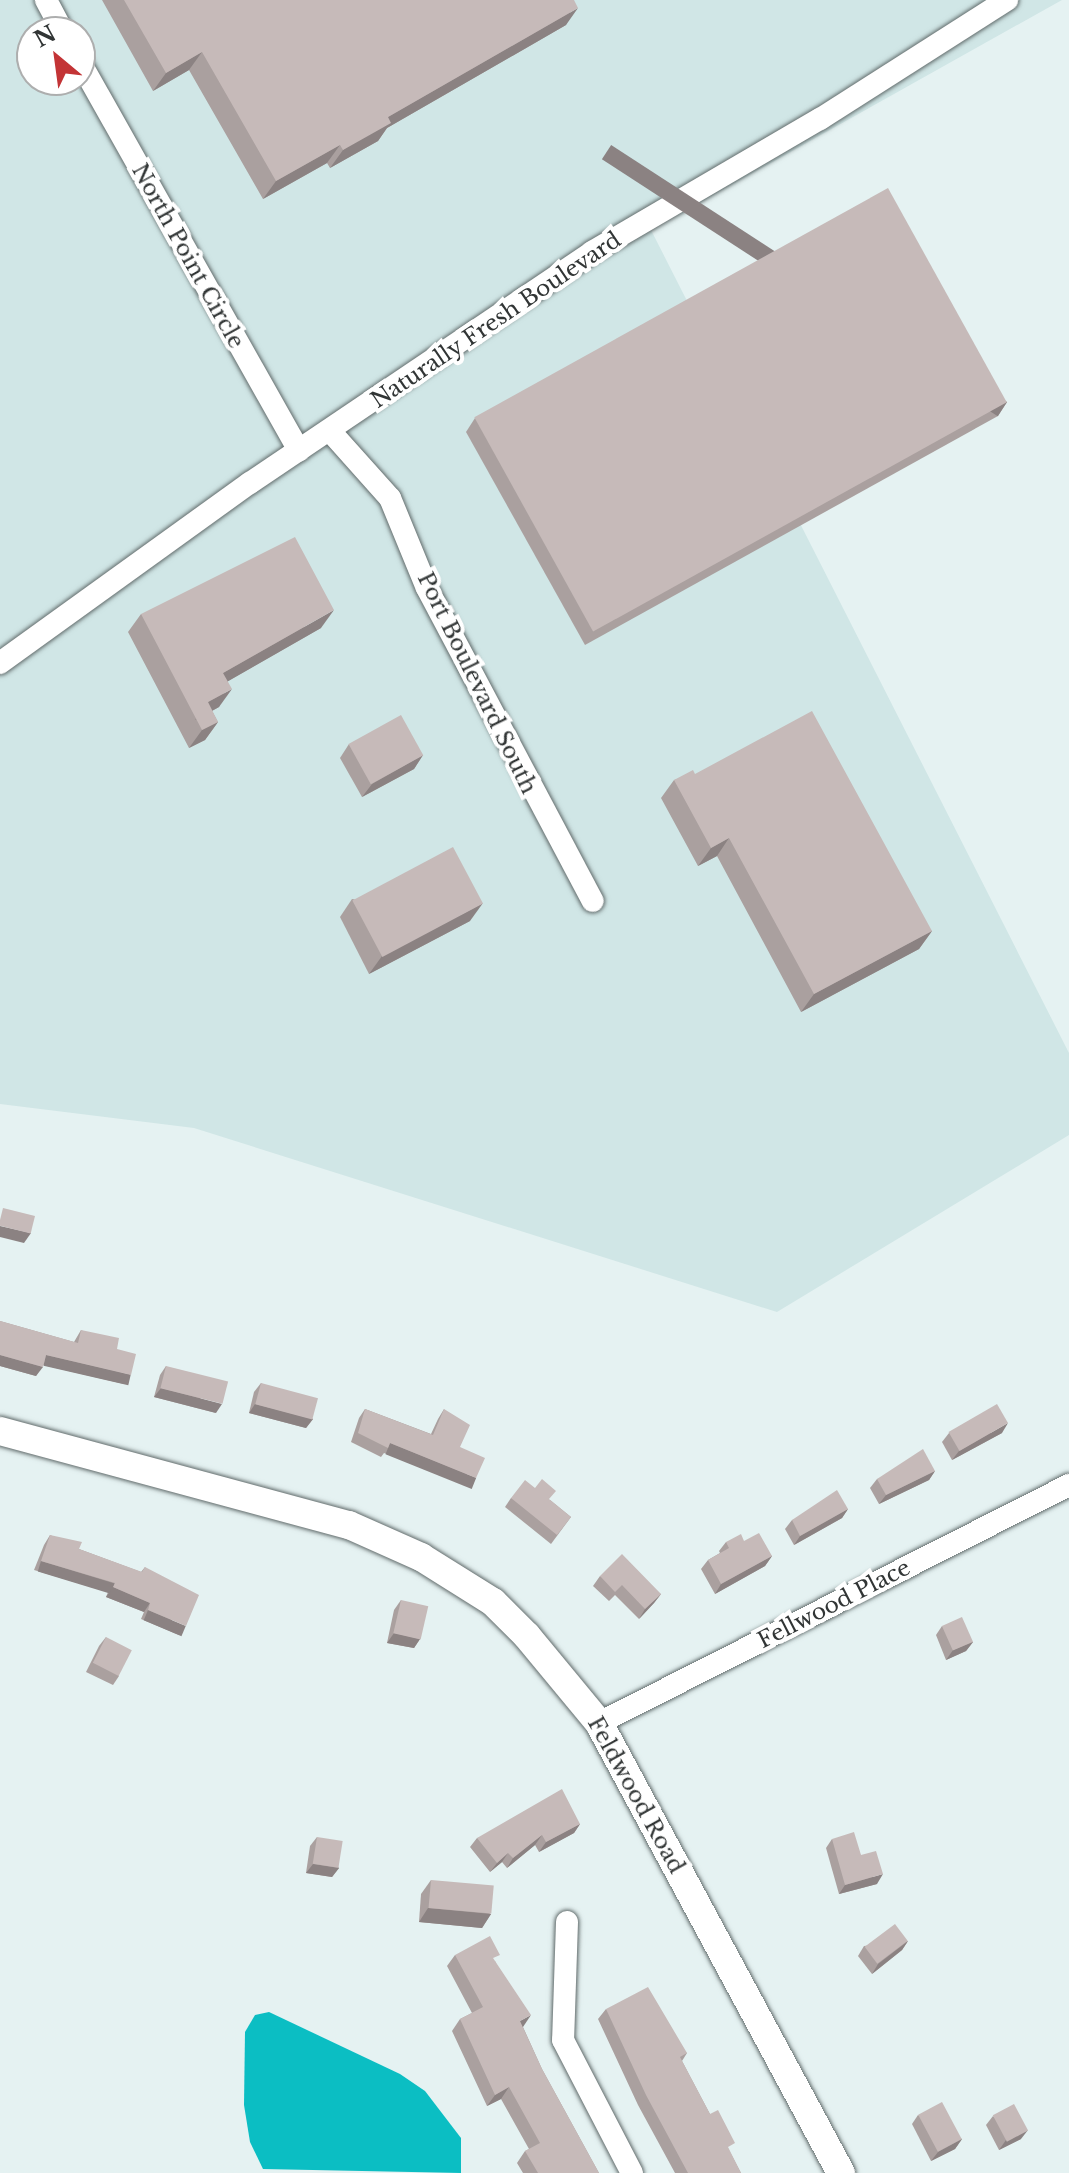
<!DOCTYPE html>
<html>
<head>
<meta charset="utf-8">
<style>
	body { margin:0 }
	#map { position:relative; width:1069px; height:2173px; overflow:hidden; background:#e5f2f2; font-family:"Libre Baskerville",serif }
	div>[style] { position:absolute }
	[style*='--x'] { left:calc(var(--x)*1px); top:calc(var(--y)*1px); width:calc(var(--w)*1px); rotate:calc(var(--a)*1deg) }
	.built>* { inset:0; background:#d0e6e6 }
	.water>* { inset:0; background:#0bbec3 }
	.roads { filter:drop-shadow(0 0 2px #616b6b) drop-shadow(0 0 2px #616b6b) }
	.minor>* { height:22px; margin:-11px; padding:0 11px; transform-origin:11px; border-radius:11px; background:#fff }
	.tertiary>* { height:28px; margin:-14px; padding:0 14px; transform-origin:14px; border-radius:14px; background:#fff }
	.wall>* { inset:0; background:#aaa09f }
	.shaded-wall>* { inset:0; background:#8b8282; transform-origin:0 0 }
	.building>* { inset:0; background:#c6bab9; transform-origin:0 0 }
	span { translate:-50% -50%; white-space:nowrap; text-align:center; line-height:1.15; -webkit-text-stroke:8px #fff; paint-order:stroke }
	.street-label { font-size:22px; color:#313535 }
	.north { position:absolute; left:16px; top:16px; width:80px; height:80px; box-sizing:border-box; background:#fff; border:2px solid #adaeae; border-radius:50%; rotate:331deg; font-size:22px; font-weight:700; line-height:32px; text-align:center; color:#313535 }
	.north::after { content:''; display:block; margin:auto; width:28px; height:36px; background:#c33436; clip-path:polygon(50% 0,100% 100%,50% 72%,0 100%) }
</style>
</head>
<body>
<div id="map">
	<div class="built">
		<i style="clip-path:polygon(evenodd,0 0,1062px 0,651px 230px,1069px 1053px,1069px 1135px,777px 1312px,194px 1128px,0 1104px,0 0,32px 32px,80px 32px,80px 80px,32px 80px,32px 32px)"></i>
	</div>
	<div class="water">
		<i style="clip-path:polygon(269px 2012px,400px 2074px,425px 2091px,461px 2138px,461px 2173px,263px 2169px,250px 2142px,244px 2105px,245px 2032px,255px 2015px)"></i>
	</div>
	<div class="roads">
		<div class="minor">
			<i style="--x:46;--y:0;--w:36;--a:62"></i>
			<i style="--x:80;--y:62;--w:446;--a:60.6"></i>
			<i style="--x:330;--y:431;--w:90;--a:48.2"></i>
			<i style="--x:390;--y:498;--w:97;--a:67.7"></i>
			<i style="--x:427;--y:588;--w:354;--a:62.1"></i>
			<i style="--x:0;--y:663;--w:308;--a:-35.8"></i>
			<i style="--x:250;--y:483;--w:413;--a:-34"></i>
			<i style="--x:592;--y:252;--w:264;--a:-30.3"></i>
			<i style="--x:820;--y:119;--w:222;--a:-32.5"></i>
			<i style="--x:599;--y:1723;--w:527;--a:-26.86"></i>
			<i style="--x:567;--y:1922;--w:118;--a:91.9"></i>
			<i style="--x:563;--y:2040;--w:150;--a:62.6"></i>
		</div>
		<div class="tertiary">
			<i style="--x:0;--y:1431;--w:361;--a:15.1"></i>
			<i style="--x:349;--y:1525;--w:79;--a:24"></i>
			<i style="--x:421;--y:1557;--w:85;--a:32"></i>
			<i style="--x:493;--y:1602;--w:48;--a:45"></i>
			<i style="--x:527;--y:1636;--w:113;--a:50.4"></i>
			<i style="--x:599;--y:1723;--w:511;--a:61.73"></i>
		</div>
	</div>
	<div class="wall">
		<i style="clip-path:polygon(102px 0,574px 0,566px 25px,387px 128px,378px 141px,330px 168px,327px 163px,263px 199px,189px 70px,153px 91px)"></i>
		<i style="clip-path:polygon(1007px 402px,998px 416px,585px 645px,466px 432px,475px 418px)"></i>
		<i style="clip-path:polygon(141px 614px,321px 628px,228px 681px,219px 707px,212px 711px,218px 722px,205px 740px,189px 748px,128px 632px)"></i>
		<i style="clip-path:polygon(349px 744px,423px 755px,414px 769px,362px 797px,340px 758px)"></i>
		<i style="clip-path:polygon(695px 774px,932px 931px,919px 949px,801px 1012px,717px 856px,698px 866px,661px 798px,674px 780px)"></i>
		<i style="clip-path:polygon(352px 899px,470px 921px,369px 974px,340px 917px)"></i>
		<i style="clip-path:polygon(0 1321px,74px 1342px,81px 1330px,117px 1349px,124px 1384px,43px 1365px,36px 1376px,0 1366px)"></i>
		<i style="clip-path:polygon(166px 1366px,216px 1413px,154px 1397px,160px 1375px)"></i>
		<i style="clip-path:polygon(261px 1383px,313px 1419px,306px 1428px,249px 1413px,254px 1392px)"></i>
		<i style="clip-path:polygon(365px 1409px,431px 1434px,438px 1419px,444px 1409px,460px 1447px,470px 1487px,384px 1453px,381px 1457px,351px 1442px,359px 1418px)"></i>
		<i style="clip-path:polygon(949px 1433px,1002px 1433px,952px 1460px,942px 1442px)"></i>
		<i style="clip-path:polygon(935px 1471px,929px 1480px,879px 1504px,870px 1488px,877px 1479px)"></i>
		<i style="clip-path:polygon(511px 1498px,550px 1500px,571px 1517px,551px 1544px,505px 1507px)"></i>
		<i style="clip-path:polygon(848px 1509px,842px 1518px,794px 1545px,785px 1529px,792px 1520px)"></i>
		<i style="clip-path:polygon(50px 1535px,79px 1549px,141px 1572px,145px 1567px,179px 1635px,141px 1619px,144px 1612px,106px 1597px,108px 1592px,34px 1570px,44px 1545px)"></i>
		<i style="clip-path:polygon(744px 1541px,772px 1556px,765px 1566px,715px 1594px,701px 1569px,708px 1560px,720px 1553px,719px 1551px,726px 1542px)"></i>
		<i style="clip-path:polygon(600px 1576px,661px 1594px,654px 1603px,639px 1619px,615px 1595px,609px 1601px,593px 1586px)"></i>
		<i style="clip-path:polygon(401px 1600px,420px 1639px,414px 1648px,387px 1643px,394px 1610px)"></i>
		<i style="clip-path:polygon(942px 1626px,973px 1642px,966px 1651px,946px 1660px,936px 1635px)"></i>
		<i style="clip-path:polygon(106px 1637px,119px 1676px,113px 1685px,86px 1672px,99px 1646px)"></i>
		<i style="clip-path:polygon(580px 1824px,574px 1833px,539px 1852px,535px 1845px,507px 1868px,502px 1862px,490px 1872px,470px 1847px,477px 1838px)"></i>
		<i style="clip-path:polygon(317px 1837px,339px 1868px,332px 1877px,306px 1873px,310px 1846px)"></i>
		<i style="clip-path:polygon(832px 1839px,861px 1855px,877px 1884px,839px 1894px,826px 1848px)"></i>
		<i style="clip-path:polygon(431px 1880px,491px 1914px,482px 1928px,419px 1922px,421px 1894px)"></i>
		<i style="clip-path:polygon(908px 1941px,902px 1950px,872px 1974px,858px 1956px,864px 1946px)"></i>
		<i style="clip-path:polygon(455px 1955px,495px 1961px,523px 2027px,542px 2069px,599px 2173px,523px 2173px,517px 2163px,525px 2151px,529px 2149px,501px 2099px,487px 2106px,452px 2031px,460px 2019px,472px 2013px,447px 1966px)"></i>
		<i style="clip-path:polygon(606px 2009px,687px 2053px,682px 2061px,741px 2173px,675px 2173px,638px 2105px,598px 2019px)"></i>
		<i style="clip-path:polygon(918px 2115px,962px 2139px,955px 2149px,931px 2161px,912px 2124px)"></i>
		<i style="clip-path:polygon(993px 2116px,1021px 2139px,999px 2150px,986px 2125px)"></i>
	</div>
	<div class="shaded-wall">
		<i style="clip-path:polygon(578px 8px,566px 25px,387px 128px,378px 141px,330px 168px,343px 150px,388px 117px)"></i>
		<i style="clip-path:polygon(202px 52px,189px 70px,153px 91px,166px 73px)"></i>
		<i style="clip-path:polygon(340px 145px,327px 163px,263px 199px,276px 181px)"></i>
		<i style="left:1007px;top:402px;width:17px;height:472px;rotate:123deg"></i>
		<i style="clip-path:polygon(334px 610px,321px 628px,211px 691px,223px 673px)"></i>
		<i style="clip-path:polygon(232px 689px,219px 707px,195px 720px,208px 702px)"></i>
		<i style="clip-path:polygon(218px 722px,205px 740px,189px 748px,202px 730px)"></i>
		<i style="clip-path:polygon(423px 755px,414px 769px,362px 797px,372px 784px)"></i>
		<i style="clip-path:polygon(729px 838px,717px 856px,698px 866px,711px 848px)"></i>
		<i style="clip-path:polygon(483px 903px,470px 921px,369px 974px,382px 956px)"></i>
		<i style="clip-path:polygon(932px 931px,919px 949px,801px 1012px,814px 994px)"></i>
		<i style="clip-path:polygon(0 1226px,31px 1233px,24px 1243px,0 1237px)"></i>
		<i style="clip-path:polygon(0 1355px,43px 1367px,36px 1376px,0 1366px)"></i>
		<i style="left:46px;top:1355px;width:87px;height:11px;rotate:13deg"></i>
		<i style="clip-path:polygon(161px 1388px,222px 1404px,216px 1413px,154px 1397px)"></i>
		<i style="clip-path:polygon(255px 1404px,313px 1419px,306px 1428px,249px 1413px)"></i>
		<i style="clip-path:polygon(1008px 1423px,1002px 1433px,952px 1460px,959px 1451px)"></i>
		<i style="left:390px;top:1443px;width:93px;height:12px;rotate:22deg"></i>
		<i style="clip-path:polygon(935px 1471px,929px 1480px,879px 1504px,886px 1495px)"></i>
		<i style="clip-path:polygon(848px 1509px,842px 1518px,794px 1545px,800px 1536px)"></i>
		<i style="clip-path:polygon(772px 1556px,765px 1566px,715px 1594px,721px 1584px)"></i>
		<i style="left:41px;top:1561px;width:77px;height:11px;rotate:17deg"></i>
		<i style="clip-path:polygon(113px 1587px,150px 1603px,144px 1612px,106px 1597px)"></i>
		<i style="clip-path:polygon(661px 1594px,654px 1603px,639px 1619px,645px 1609px)"></i>
		<i style="left:148px;top:1610px;width:41px;height:11px;rotate:23deg"></i>
		<i style="clip-path:polygon(394px 1633px,420px 1639px,414px 1648px,387px 1643px)"></i>
		<i style="clip-path:polygon(973px 1642px,966px 1651px,946px 1660px,953px 1650px)"></i>
		<i style="clip-path:polygon(580px 1824px,574px 1833px,539px 1852px,546px 1842px)"></i>
		<i style="clip-path:polygon(542px 1835px,535px 1845px,507px 1868px,513px 1858px)"></i>
		<i style="clip-path:polygon(508px 1853px,502px 1862px,490px 1872px,497px 1863px)"></i>
		<i style="clip-path:polygon(313px 1864px,339px 1868px,332px 1877px,306px 1873px)"></i>
		<i style="clip-path:polygon(883px 1874px,877px 1884px,839px 1894px,845px 1885px)"></i>
		<i style="clip-path:polygon(428px 1908px,491px 1914px,482px 1928px,419px 1922px)"></i>
		<i style="clip-path:polygon(908px 1941px,902px 1950px,872px 1974px,878px 1964px)"></i>
		<i style="clip-path:polygon(531px 2015px,523px 2027px,512px 2033px,520px 2021px)"></i>
		<i style="clip-path:polygon(509px 2087px,501px 2099px,487px 2106px,495px 2095px)"></i>
		<i style="clip-path:polygon(1028px 2130px,1021px 2139px,999px 2150px,1006px 2140px)"></i>
		<i style="clip-path:polygon(962px 2139px,955px 2149px,931px 2161px,938px 2152px)"></i>
	</div>
	<div class="building">
		<i style="clip-path:polygon(124px 0,574px 0,578px 8px,388px 117px,391px 123px,343px 150px,340px 145px,276px 181px,202px 52px,166px 73px)"></i>
		<i style="left:888px;top:188px;width:245px;height:473px;rotate:61deg"></i>
		<i style="clip-path:polygon(295px 537px,334px 610px,223px 673px,232px 689px,208px 702px,218px 722px,202px 730px,141px 614px)"></i>
		<i style="clip-path:polygon(812px 711px,932px 931px,814px 994px,729px 838px,711px 848px,674px 780px,693px 770px,695px 774px)"></i>
		<i style="left:401px;top:715px;width:46px;height:60px;rotate:61deg"></i>
		<i style="left:453px;top:847px;width:64px;height:114px;rotate:62deg"></i>
		<i style="left:3px;top:1208px;width:33px;height:18px;rotate:14deg"></i>
		<i style="clip-path:polygon(0 1321px,78px 1343px,81px 1330px,119px 1338px,117px 1349px,136px 1354px,131px 1375px,46px 1355px,43px 1367px,0 1355px)"></i>
		<i style="left:166px;top:1366px;width:64px;height:23px;rotate:14deg"></i>
		<i style="left:261px;top:1383px;width:59px;height:22px;rotate:15deg"></i>
		<i style="left:997px;top:1404px;width:22px;height:56px;rotate:60deg"></i>
		<i style="clip-path:polygon(365px 1409px,433px 1435px,444px 1409px,470px 1425px,460px 1447px,485px 1458px,476px 1478px,390px 1443px,388px 1448px,358px 1433px)"></i>
		<i style="clip-path:polygon(923px 1449px,935px 1471px,886px 1495px,877px 1479px)"></i>
		<i style="clip-path:polygon(542px 1479px,556px 1491px,549px 1499px,571px 1517px,557px 1535px,511px 1498px,525px 1480px,535px 1488px)"></i>
		<i style="clip-path:polygon(837px 1490px,848px 1509px,800px 1536px,792px 1520px)"></i>
		<i style="clip-path:polygon(759px 1533px,772px 1556px,721px 1584px,708px 1560px,729px 1548px,726px 1542px,741px 1534px,744px 1541px)"></i>
		<i style="clip-path:polygon(50px 1535px,82px 1542px,79px 1549px,142px 1572px,145px 1567px,199px 1595px,186px 1626px,148px 1610px,150px 1603px,113px 1587px,115px 1583px,41px 1561px)"></i>
		<i style="clip-path:polygon(622px 1554px,661px 1594px,645px 1609px,622px 1585px,615px 1592px,600px 1576px)"></i>
		<i style="left:401px;top:1600px;width:28px;height:34px;rotate:13deg"></i>
		<i style="left:962px;top:1617px;width:27px;height:22px;rotate:66deg"></i>
		<i style="left:106px;top:1637px;width:29px;height:29px;rotate:27deg"></i>
		<i style="clip-path:polygon(562px 1789px,580px 1824px,546px 1842px,542px 1835px,513px 1858px,508px 1853px,497px 1863px,477px 1838px)"></i>
		<i style="clip-path:polygon(854px 1832px,861px 1855px,876px 1851px,883px 1874px,845px 1885px,832px 1839px)"></i>
		<i style="left:317px;top:1837px;width:26px;height:27px;rotate:9deg"></i>
		<i style="left:431px;top:1880px;width:63px;height:28px;rotate:5deg"></i>
		<i style="left:895px;top:1924px;width:21px;height:38px;rotate:53deg"></i>
		<i style="clip-path:polygon(490px 1936px,500px 1955px,493px 1958px,531px 2015px,520px 2021px,542px 2069px,599px 2173px,538px 2173px,525px 2151px,540px 2143px,509px 2087px,495px 2095px,460px 2019px,483px 2007px,455px 1955px)"></i>
		<i style="clip-path:polygon(648px 1987px,687px 2053px,680px 2057px,710px 2114px,718px 2110px,735px 2143px,728px 2147px,741px 2173px,688px 2173px,646px 2095px,606px 2009px)"></i>
		<i style="left:942px;top:2102px;width:42px;height:27px;rotate:62deg"></i>
		<i style="left:1014px;top:2104px;width:30px;height:24px;rotate:62deg"></i>
	</div>
	<div class="street-label">
		<span style="left:188px;top:256px;rotate:61deg">North Point Circle</span>
		<span style="left:496px;top:320px;rotate:-34deg">Naturally Fresh Boulevard</span>
		<span style="left:477px;top:683px;rotate:64deg">Port Boulevard South</span>
		<span style="left:834px;top:1604px;rotate:-27deg">Fellwood Place</span>
		<span style="left:636px;top:1795px;rotate:61deg">Feldwood Road</span>
	</div>
	<div class="north">N</div>
</div>
</body>
</html>
